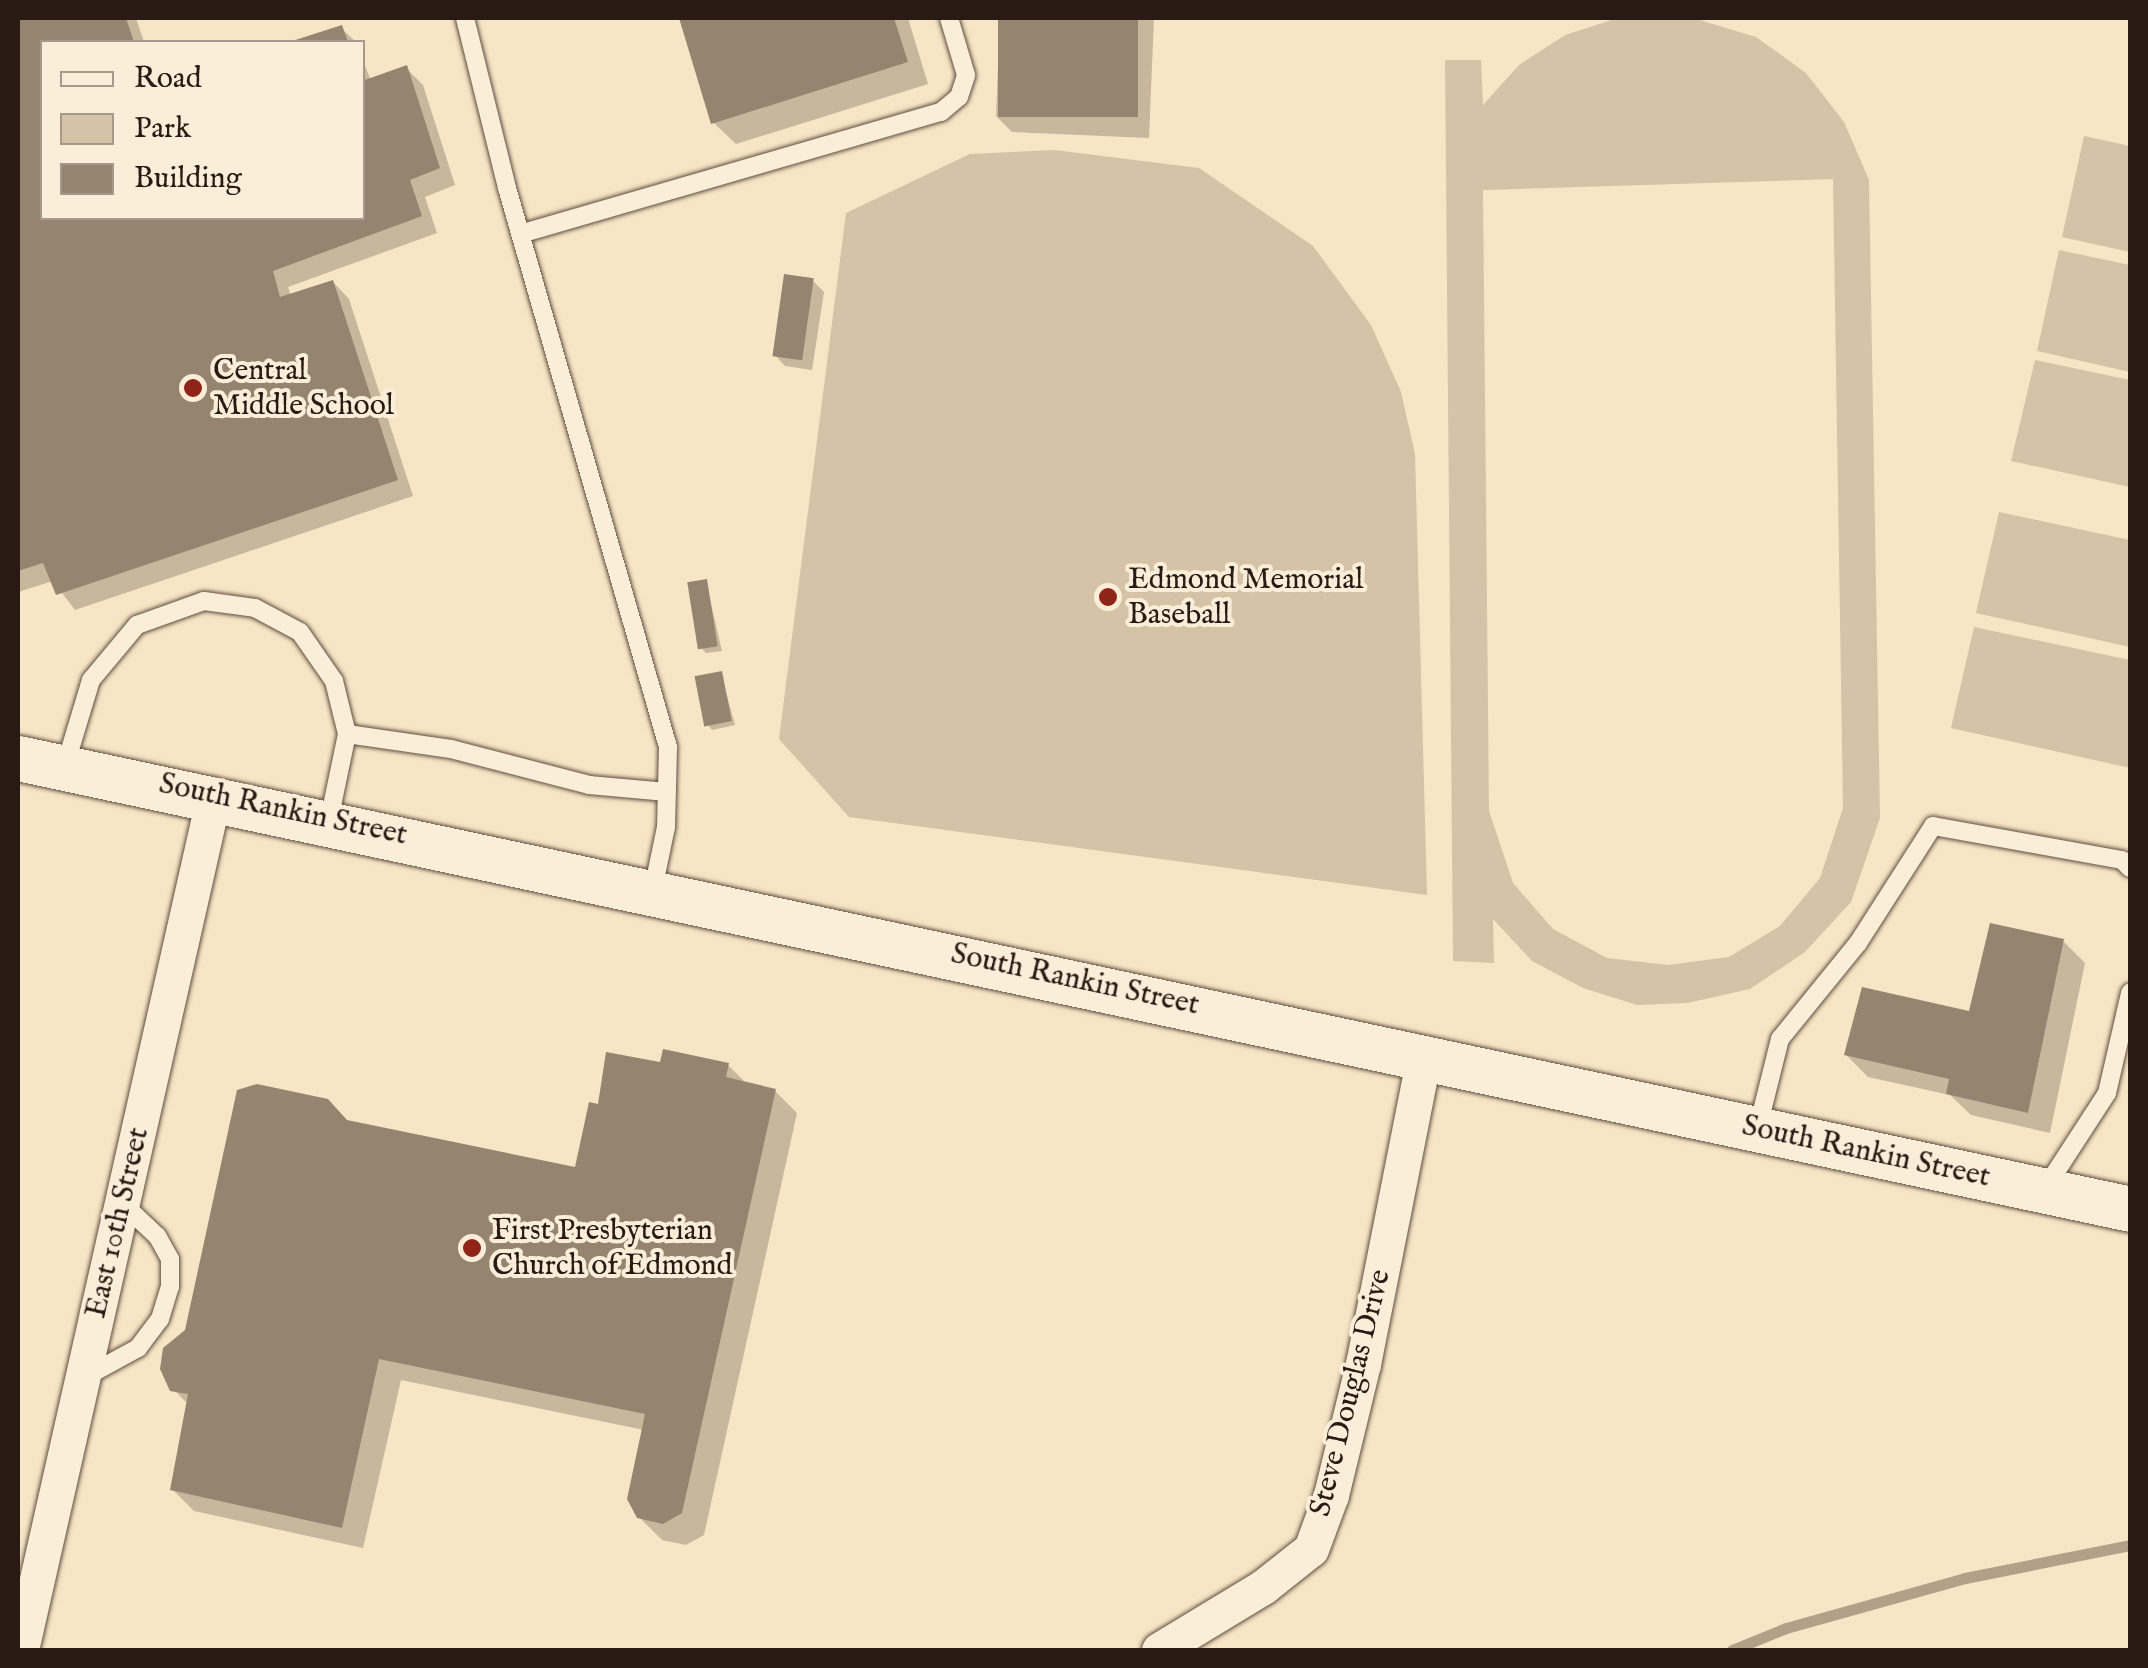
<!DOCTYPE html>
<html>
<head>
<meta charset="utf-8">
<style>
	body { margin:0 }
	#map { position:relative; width:2148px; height:1668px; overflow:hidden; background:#f8e5c5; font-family:"IM FELL English",serif }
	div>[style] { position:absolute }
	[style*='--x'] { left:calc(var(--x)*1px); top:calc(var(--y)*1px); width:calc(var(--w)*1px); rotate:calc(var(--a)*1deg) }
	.green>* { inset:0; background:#d5c2a7 }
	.shadow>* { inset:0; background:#0003 }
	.stream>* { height:11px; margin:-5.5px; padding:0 5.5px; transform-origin:5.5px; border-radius:5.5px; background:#b2a089 }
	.building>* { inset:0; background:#958470; transform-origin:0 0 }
	.roads { filter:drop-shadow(0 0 2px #5e4d40) drop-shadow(0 0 2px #5e4d40) }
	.service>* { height:18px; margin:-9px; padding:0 9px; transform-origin:9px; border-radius:9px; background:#faeed9 }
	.minor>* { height:35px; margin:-17.5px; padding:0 17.5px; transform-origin:17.5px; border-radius:17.5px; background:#faeed9 }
	.tertiary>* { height:45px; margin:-22.5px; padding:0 22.5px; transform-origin:22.5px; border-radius:22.5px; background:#faeed9 }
	.dots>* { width:28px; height:28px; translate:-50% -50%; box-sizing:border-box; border:5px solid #faeed9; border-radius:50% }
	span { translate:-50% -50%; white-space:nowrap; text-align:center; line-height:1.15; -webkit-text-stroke:8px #faeed9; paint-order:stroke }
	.poi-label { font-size:30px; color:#2a1a14 }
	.left { translate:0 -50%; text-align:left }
	.street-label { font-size:30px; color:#2a1a14 }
	.frame { position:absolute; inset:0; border:20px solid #2a1a14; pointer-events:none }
	.legend { position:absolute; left:40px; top:40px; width:325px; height:180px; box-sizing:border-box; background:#faeed9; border:2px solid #a7998a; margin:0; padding:12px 18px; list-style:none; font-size:30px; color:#2a1a14 }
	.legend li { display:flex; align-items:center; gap:20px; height:50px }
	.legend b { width:50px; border:2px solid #a7998a }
</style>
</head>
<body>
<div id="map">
	<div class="green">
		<i style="clip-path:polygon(evenodd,1618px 18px,1693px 18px,1756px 37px,1806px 73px,1844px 122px,1869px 180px,1880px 818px,1851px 902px,1805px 952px,1750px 989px,1687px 1003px,1637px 1005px,1583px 988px,1532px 961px,1493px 919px,1494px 963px,1453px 961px,1445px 60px,1481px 60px,1483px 105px,1519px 65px,1565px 35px,1618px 18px,1833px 179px,1843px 808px,1820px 878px,1780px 926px,1729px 957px,1668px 965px,1607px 958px,1553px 929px,1513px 883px,1489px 811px,1483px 190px,1833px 179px)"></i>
		<i style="clip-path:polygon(2084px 136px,2130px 146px,2130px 252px,2062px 237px)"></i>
		<i style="clip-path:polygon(1054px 150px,1199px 168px,1313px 246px,1371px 325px,1401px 392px,1415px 454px,1427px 895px,849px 817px,779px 739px,846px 213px,970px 154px)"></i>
		<i style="clip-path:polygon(2059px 250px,2130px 265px,2130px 372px,2037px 351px)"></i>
		<i style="clip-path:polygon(2035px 360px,2130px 380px,2130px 487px,2011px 461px)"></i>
		<i style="clip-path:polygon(1999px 512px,2130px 540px,2130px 647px,1976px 613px)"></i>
		<i style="clip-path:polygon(1974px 627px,2130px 660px,2130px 768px,1951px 728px)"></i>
	</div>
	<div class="shadow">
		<i style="clip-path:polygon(18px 18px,136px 18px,144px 42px,42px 42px,42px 218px,362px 218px,362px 58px,371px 81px,406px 68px,423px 85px,455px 185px,425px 197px,437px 233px,288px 287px,291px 296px,333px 282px,349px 299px,413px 496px,75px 610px,53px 581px,18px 592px)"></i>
		<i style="clip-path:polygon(681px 18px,908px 18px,928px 84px,736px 144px,713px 122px)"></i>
		<i style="clip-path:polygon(1000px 18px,1154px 18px,1149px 138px,1012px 132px,996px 116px)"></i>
		<i style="clip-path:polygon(341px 28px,356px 42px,295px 42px)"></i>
		<i style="clip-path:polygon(813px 281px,824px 292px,812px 370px,785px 366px,775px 355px)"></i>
		<i style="clip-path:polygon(706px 582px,722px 651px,706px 653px,701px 648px)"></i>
		<i style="clip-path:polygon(721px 674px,735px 725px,712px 730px,708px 725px)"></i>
		<i style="clip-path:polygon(2063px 941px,2085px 963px,2050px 1133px,1971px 1115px,1950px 1095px,1868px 1077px,1846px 1055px,1971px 1014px)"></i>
		<i style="clip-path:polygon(662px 1065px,728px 1065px,747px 1084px,775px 1091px,797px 1113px,704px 1535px,686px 1545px,662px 1540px,639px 1517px,644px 1430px,401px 1380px,363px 1548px,194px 1511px,172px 1489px,189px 1405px,173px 1389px,187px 1332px,348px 1123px,577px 1170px,600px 1106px)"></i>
	</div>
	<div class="stream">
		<i style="--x:1732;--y:1650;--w:58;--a:-22.2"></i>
		<i style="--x:1786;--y:1628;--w:186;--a:-15.6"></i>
		<i style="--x:1965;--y:1578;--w:168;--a:-11.3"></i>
	</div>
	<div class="building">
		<i style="clip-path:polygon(18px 18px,126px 18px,134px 42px,42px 42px,42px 218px,362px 218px,362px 81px,407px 65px,440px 168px,410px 180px,422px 216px,273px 271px,280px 297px,333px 280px,398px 480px,56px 595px,43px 563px,18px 571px)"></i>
		<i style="clip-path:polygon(679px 18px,894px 18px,908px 62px,711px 124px)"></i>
		<i style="left:998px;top:18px;width:140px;height:99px"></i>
		<i style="clip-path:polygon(342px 25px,348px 42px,289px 42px)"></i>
		<i style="left:784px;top:274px;width:30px;height:83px;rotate:8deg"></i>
		<i style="left:707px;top:579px;width:68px;height:20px;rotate:81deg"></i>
		<i style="left:722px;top:671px;width:51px;height:28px;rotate:79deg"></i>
		<i style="clip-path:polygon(1990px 923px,2064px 939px,2028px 1113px,1946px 1094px,1949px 1079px,1844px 1055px,1862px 987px,1969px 1011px)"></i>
		<i style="clip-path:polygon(663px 1049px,729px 1063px,726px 1077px,776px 1089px,682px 1513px,663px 1524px,637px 1518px,627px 1499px,645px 1414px,379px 1359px,342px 1528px,170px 1490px,188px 1394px,170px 1391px,160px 1369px,163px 1348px,185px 1330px,237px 1090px,257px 1084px,328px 1099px,347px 1120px,575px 1167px,589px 1102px,598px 1104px,606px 1052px,660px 1062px)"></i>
	</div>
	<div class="roads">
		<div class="service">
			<i style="--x:465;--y:18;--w:175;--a:76.1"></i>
			<i style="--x:507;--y:188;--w:582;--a:73.93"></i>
			<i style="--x:668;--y:747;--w:80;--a:91.4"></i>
			<i style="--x:666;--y:827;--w:64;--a:101.7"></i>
			<i style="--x:520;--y:234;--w:438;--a:-16.2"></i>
			<i style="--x:941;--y:112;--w:23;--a:-40"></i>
			<i style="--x:959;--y:97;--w:23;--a:-72"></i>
			<i style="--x:966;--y:75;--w:59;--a:-106.6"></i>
			<i style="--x:347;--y:734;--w:105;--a:8.2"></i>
			<i style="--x:451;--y:749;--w:143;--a:14.6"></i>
			<i style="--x:589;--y:785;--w:78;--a:5.1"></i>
			<i style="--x:65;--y:766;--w:90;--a:-73.2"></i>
			<i style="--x:91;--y:680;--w:72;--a:-50.1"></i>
			<i style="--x:137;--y:625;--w:71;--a:-19.7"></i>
			<i style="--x:204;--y:601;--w:51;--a:7.8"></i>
			<i style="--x:255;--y:608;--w:51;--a:28.1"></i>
			<i style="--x:300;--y:632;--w:60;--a:55.2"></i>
			<i style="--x:334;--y:681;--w:55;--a:76.2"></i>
			<i style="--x:347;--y:734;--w:88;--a:101.8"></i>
			<i style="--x:1758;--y:1127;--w:91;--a:-76"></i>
			<i style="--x:1780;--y:1039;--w:124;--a:-50.9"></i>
			<i style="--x:1858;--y:943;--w:139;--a:-57.3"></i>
			<i style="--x:1933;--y:826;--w:192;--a:10.2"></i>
			<i style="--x:2122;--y:860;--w:11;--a:45"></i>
			<i style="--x:2046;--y:1187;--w:112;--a:-57"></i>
			<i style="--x:2107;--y:1093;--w:103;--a:-77"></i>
			<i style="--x:83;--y:1378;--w:63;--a:-28.6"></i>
			<i style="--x:138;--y:1348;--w:36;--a:-53"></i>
			<i style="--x:160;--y:1319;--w:34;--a:-73"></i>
			<i style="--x:170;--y:1287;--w:28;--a:-90"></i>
			<i style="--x:170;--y:1259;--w:26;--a:-119"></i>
			<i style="--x:157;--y:1236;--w:48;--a:-136.7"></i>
		</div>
		<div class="minor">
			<i style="--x:21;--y:1650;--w:877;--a:-77.28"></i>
			<i style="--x:1159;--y:1650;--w:122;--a:-31.2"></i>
			<i style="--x:1263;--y:1587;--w:61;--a:-38.4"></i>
			<i style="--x:1311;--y:1549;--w:58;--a:-69.7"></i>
			<i style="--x:1331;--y:1495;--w:135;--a:-76.3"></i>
			<i style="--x:1363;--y:1364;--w:314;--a:-78.8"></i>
		</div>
		<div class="tertiary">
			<i style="--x:18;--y:758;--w:2160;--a:12.05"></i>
		</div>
	</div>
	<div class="dots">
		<i style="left:193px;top:388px;background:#8f2418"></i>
		<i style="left:1108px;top:597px;background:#8f2418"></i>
		<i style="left:472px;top:1248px;background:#8f2418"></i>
	</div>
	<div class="poi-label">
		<span class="left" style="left:213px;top:388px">Central<br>Middle School</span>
		<span class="left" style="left:1128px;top:597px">Edmond Memorial<br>Baseball</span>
		<span class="left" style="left:492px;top:1248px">First Presbyterian<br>Church of Edmond</span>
	</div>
	<div class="street-label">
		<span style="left:283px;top:810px;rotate:12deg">South Rankin Street</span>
		<span style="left:1075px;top:980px;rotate:12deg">South Rankin Street</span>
		<span style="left:1866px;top:1152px;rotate:12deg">South Rankin Street</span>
		<span style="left:118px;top:1223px;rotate:-77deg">East 10th Street</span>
		<span style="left:1351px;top:1393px;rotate:-76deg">Steve Douglas Drive</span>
	</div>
	<div class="frame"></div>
	<ul class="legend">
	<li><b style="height:12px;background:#faeed9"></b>Road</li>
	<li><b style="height:28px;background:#d5c2a7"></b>Park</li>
	<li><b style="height:28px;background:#958470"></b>Building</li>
	</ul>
</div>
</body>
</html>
